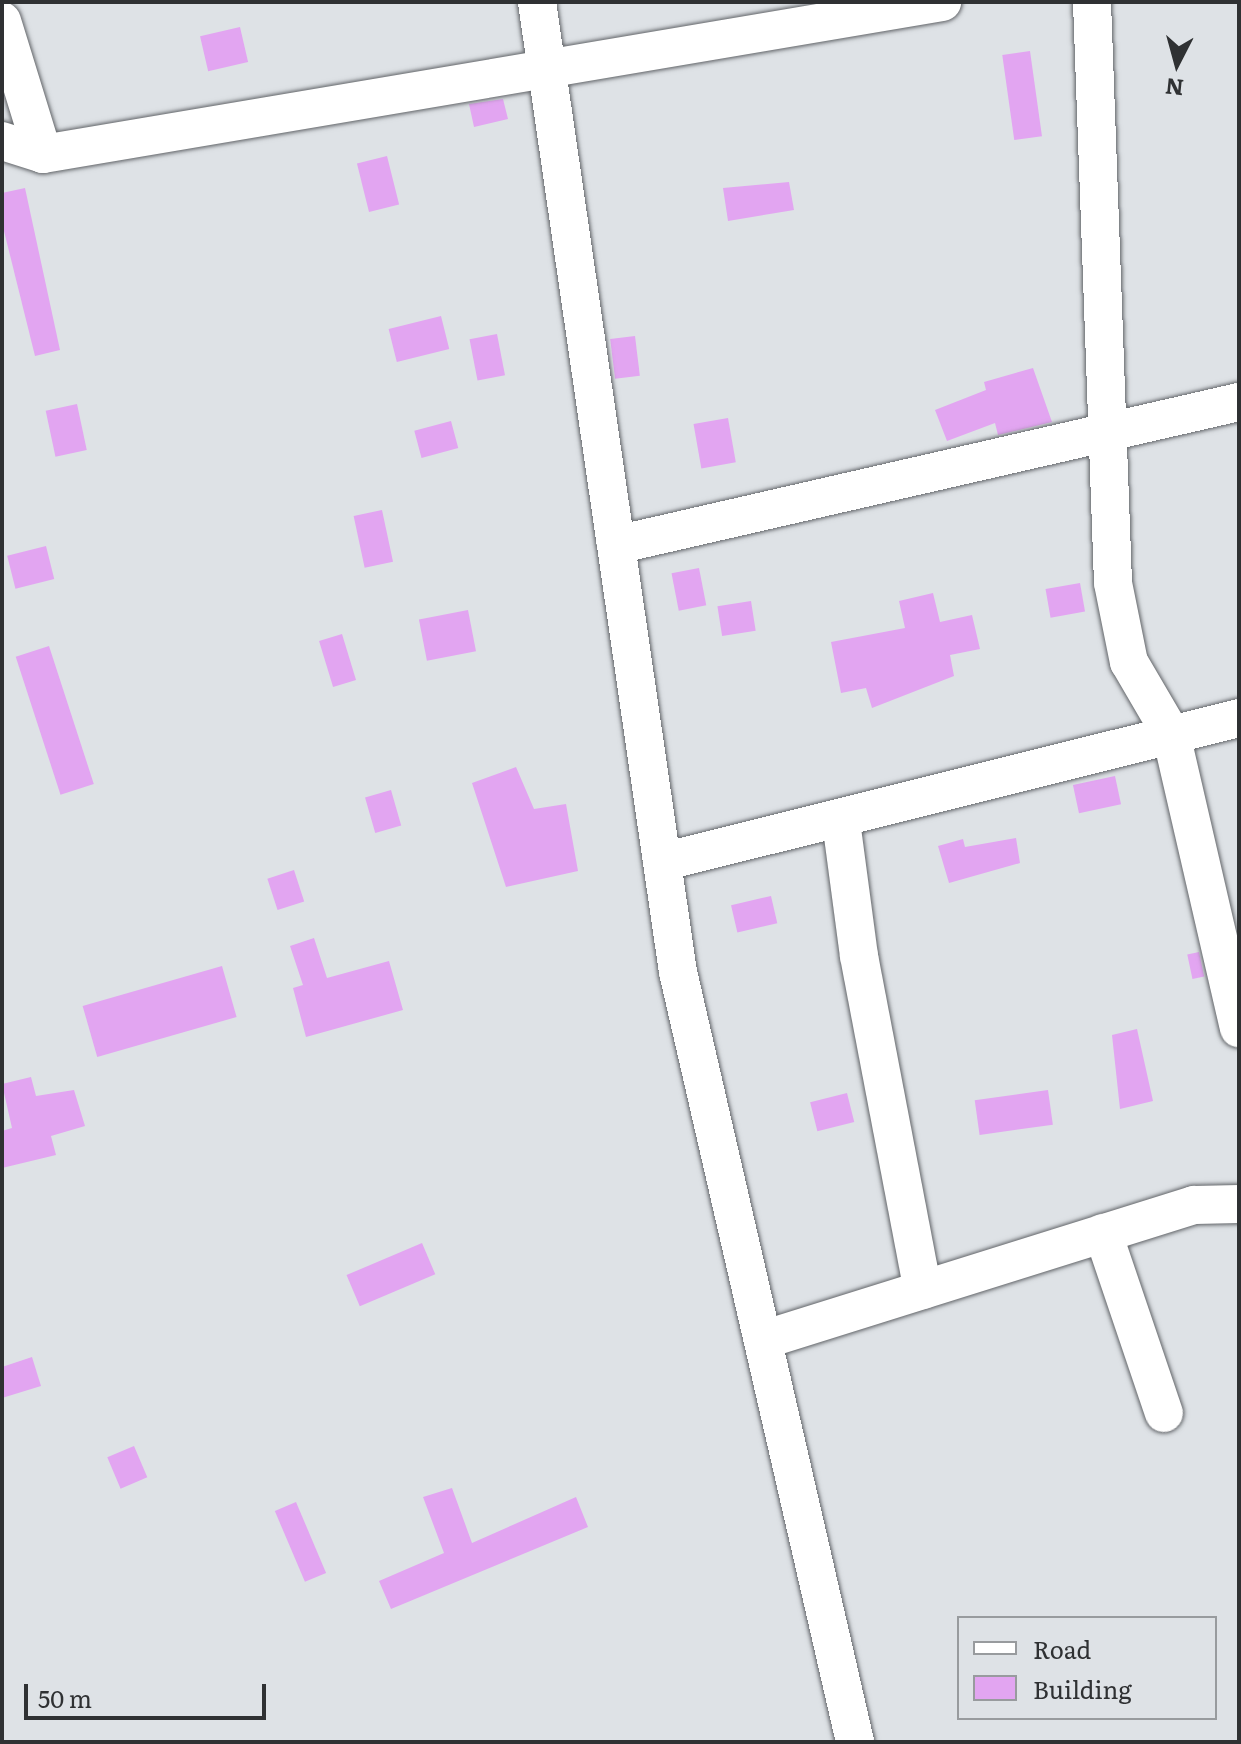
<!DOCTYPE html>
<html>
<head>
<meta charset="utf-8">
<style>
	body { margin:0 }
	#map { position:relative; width:1241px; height:1744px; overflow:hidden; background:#dee2e6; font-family:Literata,serif }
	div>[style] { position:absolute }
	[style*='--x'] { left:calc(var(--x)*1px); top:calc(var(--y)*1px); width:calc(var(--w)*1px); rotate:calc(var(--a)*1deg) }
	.building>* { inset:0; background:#e2a5f1; transform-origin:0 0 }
	.roads { filter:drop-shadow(0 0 2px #626569) drop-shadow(0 0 2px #626569) }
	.street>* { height:38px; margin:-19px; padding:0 19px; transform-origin:19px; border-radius:19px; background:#fff }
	span { translate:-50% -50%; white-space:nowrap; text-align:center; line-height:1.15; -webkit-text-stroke:7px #dee2e6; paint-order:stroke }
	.frame { position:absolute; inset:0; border:4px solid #2f3133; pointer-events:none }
	.legend { position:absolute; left:957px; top:1616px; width:260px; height:104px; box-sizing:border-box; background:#dee2e6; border:2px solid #989b9e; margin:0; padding:10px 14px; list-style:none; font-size:24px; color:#2f3133 }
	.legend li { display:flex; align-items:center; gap:16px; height:40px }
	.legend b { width:40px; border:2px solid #989b9e }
	.north { position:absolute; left:1137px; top:24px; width:80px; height:80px; -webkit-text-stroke:6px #dee2e6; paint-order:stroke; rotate:186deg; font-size:22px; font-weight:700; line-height:32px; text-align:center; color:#2f3133 }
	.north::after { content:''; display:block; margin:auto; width:28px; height:36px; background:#2f3133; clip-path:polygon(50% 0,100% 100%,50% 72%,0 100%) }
	.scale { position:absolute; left:24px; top:1684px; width:242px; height:36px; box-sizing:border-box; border:4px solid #2f3133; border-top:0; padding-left:10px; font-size:24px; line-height:28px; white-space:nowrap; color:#2f3133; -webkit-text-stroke:6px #dee2e6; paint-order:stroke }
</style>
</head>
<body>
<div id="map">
	<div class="building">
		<i style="left:240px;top:27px;width:36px;height:41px;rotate:77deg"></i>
		<i style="left:1030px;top:51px;width:86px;height:28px;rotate:82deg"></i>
		<i style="clip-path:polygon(503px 99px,508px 119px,474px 127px,469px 104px)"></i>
		<i style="left:387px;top:156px;width:50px;height:31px;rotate:76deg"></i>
		<i style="clip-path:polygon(789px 182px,794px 210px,728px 221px,723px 188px)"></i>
		<i style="clip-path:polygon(25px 188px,60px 350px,35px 356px,2px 223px,2px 193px)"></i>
		<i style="left:441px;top:316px;width:34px;height:54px;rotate:76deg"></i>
		<i style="left:497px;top:334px;width:42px;height:28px;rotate:79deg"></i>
		<i style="left:635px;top:336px;width:40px;height:25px;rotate:83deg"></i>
		<i style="clip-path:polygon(1033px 368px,1052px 422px,998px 435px,995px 423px,947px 441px,935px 410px,986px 390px,984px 382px)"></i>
		<i style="left:77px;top:404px;width:47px;height:32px;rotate:78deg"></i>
		<i style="left:728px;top:418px;width:45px;height:35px;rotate:80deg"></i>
		<i style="left:451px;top:421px;width:28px;height:38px;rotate:75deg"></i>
		<i style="left:382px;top:510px;width:53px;height:29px;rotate:78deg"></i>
		<i style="left:46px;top:546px;width:34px;height:40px;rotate:76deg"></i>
		<i style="left:699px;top:568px;width:38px;height:28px;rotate:79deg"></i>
		<i style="left:1080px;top:583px;width:29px;height:35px;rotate:80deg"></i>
		<i style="clip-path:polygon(933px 593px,940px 622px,972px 615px,980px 649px,950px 655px,954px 676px,872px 708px,866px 688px,841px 693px,831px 642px,905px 628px,899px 601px)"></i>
		<i style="left:751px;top:601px;width:30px;height:34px;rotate:81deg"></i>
		<i style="left:468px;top:610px;width:42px;height:50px;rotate:79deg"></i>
		<i style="left:342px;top:634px;width:48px;height:24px;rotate:73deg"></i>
		<i style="left:49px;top:646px;width:145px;height:35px;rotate:72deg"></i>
		<i style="clip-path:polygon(516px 767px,534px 809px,566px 804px,578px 871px,506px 887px,472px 783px)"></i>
		<i style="left:1115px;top:776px;width:29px;height:43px;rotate:78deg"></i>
		<i style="left:391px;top:790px;width:37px;height:27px;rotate:74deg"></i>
		<i style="clip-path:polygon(1016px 838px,1020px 863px,949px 883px,938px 846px,963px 839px,965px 847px)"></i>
		<i style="left:294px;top:870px;width:33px;height:28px;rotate:72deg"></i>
		<i style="left:771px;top:896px;width:28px;height:41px;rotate:77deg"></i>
		<i style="clip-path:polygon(314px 938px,327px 978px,389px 961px,403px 1010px,306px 1037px,293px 988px,303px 985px,290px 946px)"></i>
		<i style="left:1199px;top:952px;width:25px;height:12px;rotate:78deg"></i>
		<i style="left:222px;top:966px;width:53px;height:145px;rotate:74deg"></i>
		<i style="clip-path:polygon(1137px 1029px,1153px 1101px,1120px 1109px,1112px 1035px)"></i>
		<i style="clip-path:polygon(31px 1077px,36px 1096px,74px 1090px,85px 1126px,51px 1136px,56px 1155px,2px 1168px,2px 1131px,12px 1128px,2px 1084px)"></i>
		<i style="left:1048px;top:1090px;width:35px;height:74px;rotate:82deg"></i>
		<i style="left:847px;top:1093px;width:30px;height:38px;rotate:76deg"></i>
		<i style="left:422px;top:1243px;width:34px;height:82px;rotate:67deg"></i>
		<i style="clip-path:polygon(32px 1357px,41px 1386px,2px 1398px,2px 1367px)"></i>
		<i style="left:134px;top:1446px;width:34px;height:29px;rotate:67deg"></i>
		<i style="clip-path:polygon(452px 1488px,472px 1543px,576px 1497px,588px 1527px,391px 1609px,379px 1581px,444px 1553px,423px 1497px)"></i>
		<i style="left:296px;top:1502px;width:77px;height:23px;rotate:67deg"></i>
	</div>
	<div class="roads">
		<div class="street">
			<i style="--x:537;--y:2;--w:980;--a:81.73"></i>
			<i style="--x:678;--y:972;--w:790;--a:77.05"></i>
			<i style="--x:1092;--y:2;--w:581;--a:87.93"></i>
			<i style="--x:1113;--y:583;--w:81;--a:78.6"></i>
			<i style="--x:1129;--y:662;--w:83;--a:59.7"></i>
			<i style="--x:1171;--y:734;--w:302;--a:77"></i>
			<i style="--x:2;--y:21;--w:139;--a:72.9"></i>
			<i style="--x:2;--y:141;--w:43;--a:17.6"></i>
			<i style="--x:43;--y:154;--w:912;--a:-9.6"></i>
			<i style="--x:616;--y:545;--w:639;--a:-12.93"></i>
			<i style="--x:841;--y:821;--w:136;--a:82.4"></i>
			<i style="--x:859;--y:956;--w:340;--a:79.2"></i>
			<i style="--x:662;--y:862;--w:595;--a:-14.01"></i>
			<i style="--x:1103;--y:1233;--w:190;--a:71.3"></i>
			<i style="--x:763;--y:1340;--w:452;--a:-17.4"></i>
			<i style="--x:1194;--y:1205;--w:45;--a:-1.3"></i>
		</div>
	</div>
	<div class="frame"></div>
	<ul class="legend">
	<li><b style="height:10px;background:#fff"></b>Road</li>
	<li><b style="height:22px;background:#e2a5f1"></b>Building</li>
	</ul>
	<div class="north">N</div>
	<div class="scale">50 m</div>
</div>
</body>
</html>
